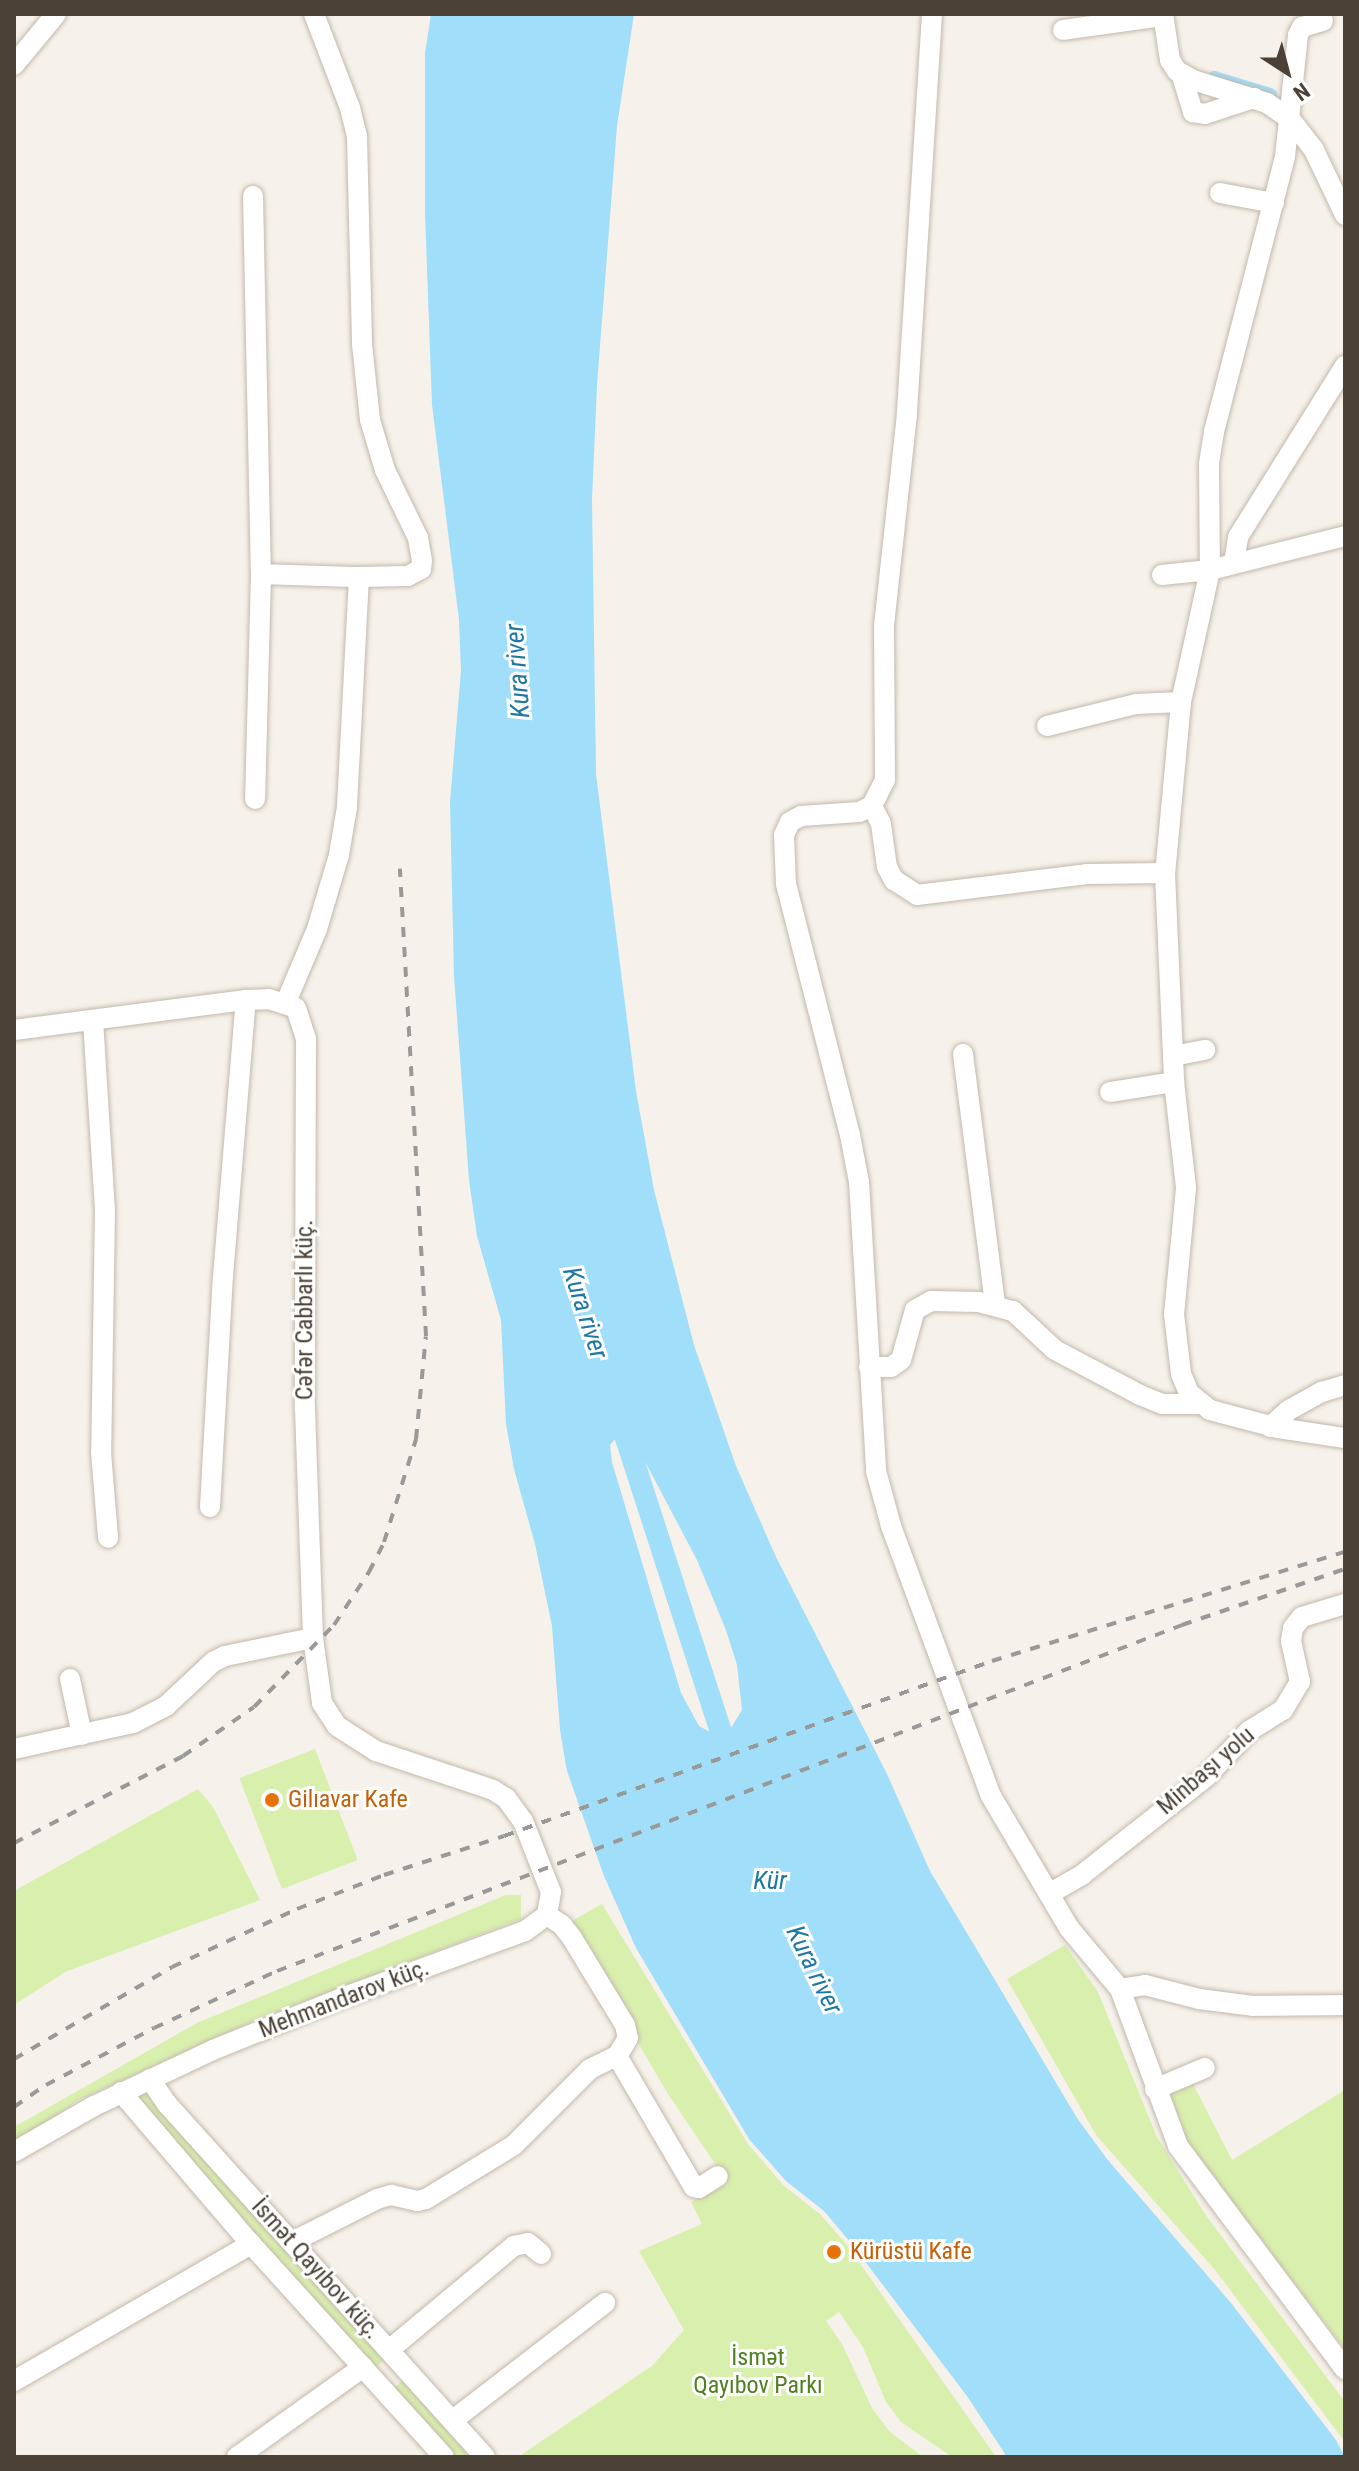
<!DOCTYPE html>
<html>
<head>
<meta charset="utf-8">
<style>
	body { margin:0 }
	#map { position:relative; width:1359px; height:2471px; overflow:hidden; background:#f6f1ea; font-family:"Roboto Condensed",sans-serif }
	div>[style] { position:absolute }
	[style*='--x'] { left:calc(var(--x)*1px); top:calc(var(--y)*1px); width:calc(var(--w)*1px); rotate:calc(var(--a)*1deg) }
	.green>* { inset:0; background:#d9efae; transform-origin:0 0 }
	.water>* { inset:0; background:#a0def9 }
	.canal>* { height:14px; margin:-7px; padding:0 7px; transform-origin:7px; border-radius:7px; background:#a0def9 }
	.river>* { height:22px; margin:-11px; padding:0 11px; transform-origin:11px; border-radius:11px; background:#a0def9 }
	.roads { filter:drop-shadow(0 0 2px #c3b8ab) drop-shadow(0 0 2px #c3b8ab) }
	.minor>* { height:20px; margin:-10px; padding:0 10px; transform-origin:10px; border-radius:10px; background:#fff }
	.rail>* { height:4px; margin-top:-2px; transform-origin:0; background:repeating-linear-gradient(90deg,#999 0 10px,transparent 0 20px) }
	.dots>* { width:22px; height:22px; translate:-50% -50%; box-sizing:border-box; border:4px solid #fff; border-radius:50% }
	span { translate:-50% -50%; white-space:nowrap; text-align:center; line-height:1.15; -webkit-text-stroke:6px #fff; paint-order:stroke }
	.street-label { font-size:24px; color:#4c4136 }
	.food-label { font-size:24px; color:#c56008 }
	.left { translate:0 -50%; text-align:left }
	.park-label { font-size:24px; color:#4f8020 }
	.water-label { font-size:26px; color:#1e78a2; font-style:italic }
	.frame { position:absolute; inset:0; border:16px solid #4c4136; pointer-events:none }
	.north { position:absolute; left:1247px; top:32px; width:80px; height:80px; -webkit-text-stroke:6px #fff; paint-order:stroke; rotate:144deg; font-size:22px; font-weight:700; line-height:32px; text-align:center; color:#4c4136 }
	.north::after { content:''; display:block; margin:auto; width:28px; height:36px; background:#4c4136; clip-path:polygon(50% 0,100% 100%,50% 72%,0 100%) }
</style>
</head>
<body>
<div id="map">
	<div class="green">
		<i style="left:315px;top:1749px;width:119px;height:81px;rotate:69deg"></i>
		<i style="clip-path:polygon(198px 1789px,213px 1807px,260px 1900px,65px 1972px,14px 2005px,14px 1891px)"></i>
		<i style="clip-path:polygon(506px 1895px,521px 1895px,521px 1919px,253px 2021px,79px 2100px,14px 2143px,14px 2127px,197px 2023px)"></i>
		<i style="clip-path:polygon(602px 1904px,748px 2144px,783px 2185px,821px 2215px,847px 2245px,996px 2457px,952px 2457px,901px 2422px,886px 2402px,863px 2347px,839px 2312px,826px 2321px,842px 2344px,872px 2408px,889px 2431px,923px 2457px,518px 2457px,652px 2366px,684px 2330px,639px 2251px,702px 2224px,691px 2202px,728px 2183px,668px 2094px,568px 1923px)"></i>
		<i style="clip-path:polygon(1065px 1945px,1098px 1992px,1157px 2137px,1205px 2214px,1345px 2402px,1345px 2442px,1215px 2270px,1096px 2135px,1007px 1979px)"></i>
		<i style="clip-path:polygon(1193px 2084px,1232px 2160px,1345px 2090px,1345px 2349px,1191px 2150px,1165px 2097px)"></i>
		<i style="left:146px;top:2090px;width:360px;height:15px;rotate:48deg"></i>
		<i style="clip-path:polygon(403px 2380px,474px 2457px,456px 2457px,394px 2388px)"></i>
	</div>
	<div class="water">
		<i style="clip-path:polygon(evenodd,431px 14px,634px 14px,617px 126px,597px 385px,592px 500px,596px 774px,636px 1091px,654px 1190px,694px 1345px,736px 1466px,776px 1557px,887px 1774px,930px 1871px,1077px 2118px,1107px 2159px,1231px 2303px,1336px 2440px,1345px 2457px,1007px 2457px,967px 2396px,851px 2243px,824px 2211px,786px 2181px,749px 2139px,636px 1948px,604px 1876px,567px 1771px,560px 1730px,552px 1626px,535px 1544px,514px 1469px,506px 1424px,501px 1320px,477px 1236px,469px 1180px,454px 976px,450px 802px,461px 671px,459px 620px,432px 405px,425px 213px,425px 53px,431px 14px,620px 1433px,632px 1439px,640px 1452px,697px 1560px,726px 1630px,737px 1665px,742px 1710px,728px 1733px,717px 1736px,699px 1726px,681px 1693px,612px 1462px,610px 1445px,620px 1433px)"></i>
	</div>
	<div class="canal">
		<i style="--x:1214;--y:78;--w:59;--a:16.9"></i>
	</div>
	<div class="river">
		<i style="--x:616;--y:1407;--w:373;--a:72.1"></i>
	</div>
	<div class="roads">
		<div class="minor">
			<i style="--x:314;--y:14;--w:101;--a:69"></i>
			<i style="--x:350;--y:108;--w:30;--a:76"></i>
			<i style="--x:357;--y:137;--w:207;--a:88.6"></i>
			<i style="--x:362;--y:344;--w:76;--a:84"></i>
			<i style="--x:370;--y:420;--w:52;--a:73.3"></i>
			<i style="--x:385;--y:470;--w:76;--a:64.1"></i>
			<i style="--x:418;--y:538;--w:22;--a:80"></i>
			<i style="--x:422;--y:560;--w:9;--a:96"></i>
			<i style="--x:421;--y:569;--w:15;--a:152"></i>
			<i style="--x:408;--y:576;--w:49;--a:178.8"></i>
			<i style="--x:932;--y:14;--w:401;--a:93.6"></i>
			<i style="--x:907;--y:414;--w:214;--a:96.2"></i>
			<i style="--x:884;--y:627;--w:153;--a:89.6"></i>
			<i style="--x:885;--y:780;--w:29;--a:117"></i>
			<i style="--x:872;--y:806;--w:14;--a:155"></i>
			<i style="--x:859;--y:812;--w:58;--a:176.1"></i>
			<i style="--x:801;--y:816;--w:13;--a:151"></i>
			<i style="--x:790;--y:822;--w:14;--a:115"></i>
			<i style="--x:784;--y:835;--w:49;--a:87.7"></i>
			<i style="--x:786;--y:884;--w:259;--a:75.7"></i>
			<i style="--x:850;--y:1135;--w:48;--a:79.2"></i>
			<i style="--x:859;--y:1182;--w:289;--a:86.6"></i>
			<i style="--x:876;--y:1471;--w:57;--a:74.7"></i>
			<i style="--x:891;--y:1526;--w:288;--a:69.7"></i>
			<i style="--x:991;--y:1796;--w:153;--a:59.4"></i>
			<i style="--x:1069;--y:1928;--w:80;--a:50.1"></i>
			<i style="--x:1120;--y:1989;--w:167;--a:69.7"></i>
			<i style="--x:1178;--y:2146;--w:279;--a:53.2"></i>
			<i style="--x:1163;--y:14;--w:47;--a:81.3"></i>
			<i style="--x:1170;--y:60;--w:13;--a:58"></i>
			<i style="--x:1177;--y:71;--w:18;--a:29"></i>
			<i style="--x:1193;--y:80;--w:77;--a:17.3"></i>
			<i style="--x:1267;--y:103;--w:28;--a:35"></i>
			<i style="--x:1290;--y:119;--w:39;--a:52"></i>
			<i style="--x:1314;--y:150;--w:72;--a:64.5"></i>
			<i style="--x:1323;--y:21;--w:22;--a:164"></i>
			<i style="--x:1302;--y:27;--w:9;--a:117"></i>
			<i style="--x:1298;--y:35;--w:123;--a:96.1"></i>
			<i style="--x:1285;--y:157;--w:284;--a:104.5"></i>
			<i style="--x:1214;--y:432;--w:32;--a:99"></i>
			<i style="--x:1209;--y:464;--w:106;--a:89.5"></i>
			<i style="--x:1210;--y:570;--w:135;--a:102.4"></i>
			<i style="--x:1181;--y:702;--w:172;--a:95.3"></i>
			<i style="--x:1165;--y:873;--w:209;--a:87.5"></i>
			<i style="--x:1174;--y:1082;--w:107;--a:83.5"></i>
			<i style="--x:1186;--y:1188;--w:127;--a:95.4"></i>
			<i style="--x:1174;--y:1314;--w:60;--a:83.3"></i>
			<i style="--x:1181;--y:1374;--w:21;--a:67"></i>
			<i style="--x:1189;--y:1393;--w:27;--a:39"></i>
			<i style="--x:1210;--y:1410;--w:70;--a:14.8"></i>
			<i style="--x:1278;--y:1428;--w:68;--a:8.5"></i>
			<i style="--x:1063;--y:30;--w:101;--a:-8"></i>
			<i style="--x:14;--y:65;--w:66;--a:-50.5"></i>
			<i style="--x:1182;--y:76;--w:38;--a:73"></i>
			<i style="--x:1193;--y:112;--w:12;--a:9"></i>
			<i style="--x:1205;--y:114;--w:52;--a:-18.1"></i>
			<i style="--x:1220;--y:193;--w:55;--a:10.5"></i>
			<i style="--x:253;--y:196;--w:378;--a:88.8"></i>
			<i style="--x:261;--y:574;--w:225;--a:91.5"></i>
			<i style="--x:1234;--y:563;--w:26;--a:-81"></i>
			<i style="--x:1238;--y:537;--w:202;--a:-58"></i>
			<i style="--x:261;--y:574;--w:98;--a:1.8"></i>
			<i style="--x:359;--y:577;--w:230;--a:93"></i>
			<i style="--x:347;--y:807;--w:49;--a:99.5"></i>
			<i style="--x:339;--y:855;--w:77;--a:106.6"></i>
			<i style="--x:317;--y:929;--w:79;--a:113"></i>
			<i style="--x:1162;--y:575;--w:48;--a:-5.9"></i>
			<i style="--x:1210;--y:570;--w:139;--a:-14.1"></i>
			<i style="--x:1047;--y:726;--w:92;--a:-13.9"></i>
			<i style="--x:1136;--y:704;--w:45;--a:-2.5"></i>
			<i style="--x:872;--y:806;--w:20;--a:63"></i>
			<i style="--x:881;--y:824;--w:43;--a:82.1"></i>
			<i style="--x:887;--y:867;--w:15;--a:62"></i>
			<i style="--x:894;--y:880;--w:27;--a:33"></i>
			<i style="--x:917;--y:895;--w:171;--a:-7"></i>
			<i style="--x:1087;--y:874;--w:78;--a:-0.7"></i>
			<i style="--x:93;--y:1020;--w:190;--a:86.4"></i>
			<i style="--x:105;--y:1210;--w:242;--a:90.9"></i>
			<i style="--x:101;--y:1452;--w:86;--a:85.3"></i>
			<i style="--x:14;--y:1030;--w:234;--a:-7.4"></i>
			<i style="--x:246;--y:1000;--w:23;--a:-2"></i>
			<i style="--x:269;--y:999;--w:28;--a:18"></i>
			<i style="--x:296;--y:1008;--w:33;--a:72"></i>
			<i style="--x:306;--y:1039;--w:370;--a:90.2"></i>
			<i style="--x:305;--y:1409;--w:229;--a:88"></i>
			<i style="--x:313;--y:1638;--w:66;--a:82.1"></i>
			<i style="--x:322;--y:1703;--w:27;--a:57"></i>
			<i style="--x:337;--y:1726;--w:46;--a:32.7"></i>
			<i style="--x:376;--y:1751;--w:123;--a:18.4"></i>
			<i style="--x:493;--y:1790;--w:15;--a:32"></i>
			<i style="--x:506;--y:1798;--w:29;--a:54"></i>
			<i style="--x:523;--y:1821;--w:76;--a:68.5"></i>
			<i style="--x:551;--y:1892;--w:23;--a:100"></i>
			<i style="--x:547;--y:1915;--w:27;--a:144"></i>
			<i style="--x:525;--y:1931;--w:189;--a:159.9"></i>
			<i style="--x:347;--y:1996;--w:144;--a:158.1"></i>
			<i style="--x:213;--y:2050;--w:132;--a:154.8"></i>
			<i style="--x:94;--y:2106;--w:92;--a:150.1"></i>
			<i style="--x:963;--y:1054;--w:252;--a:82.7"></i>
			<i style="--x:1173;--y:1056;--w:33;--a:-11"></i>
			<i style="--x:1110;--y:1092;--w:65;--a:-8.9"></i>
			<i style="--x:869;--y:1367;--w:22;--a:0"></i>
			<i style="--x:891;--y:1367;--w:12;--a:-35"></i>
			<i style="--x:901;--y:1360;--w:52;--a:-74.4"></i>
			<i style="--x:915;--y:1310;--w:18;--a:-29"></i>
			<i style="--x:931;--y:1301;--w:48;--a:1.2"></i>
			<i style="--x:979;--y:1302;--w:35;--a:15"></i>
			<i style="--x:1013;--y:1311;--w:57;--a:42.9"></i>
			<i style="--x:1055;--y:1350;--w:96;--a:27.9"></i>
			<i style="--x:1140;--y:1395;--w:24;--a:22"></i>
			<i style="--x:1162;--y:1404;--w:36;--a:0"></i>
			<i style="--x:1270;--y:1427;--w:25;--a:-42"></i>
			<i style="--x:1289;--y:1410;--w:38;--a:-29"></i>
			<i style="--x:1322;--y:1392;--w:24;--a:-17"></i>
			<i style="--x:210;--y:1507;--w:230;--a:-86.8"></i>
			<i style="--x:223;--y:1277;--w:278;--a:-85.3"></i>
			<i style="--x:70;--y:1679;--w:57;--a:77.9"></i>
			<i style="--x:14;--y:1749;--w:122;--a:-12.3"></i>
			<i style="--x:133;--y:1723;--w:37;--a:-27"></i>
			<i style="--x:166;--y:1706;--w:64;--a:-43.1"></i>
			<i style="--x:213;--y:1662;--w:13;--a:-27"></i>
			<i style="--x:225;--y:1656;--w:90;--a:-11.6"></i>
			<i style="--x:1049;--y:1894;--w:39;--a:-30"></i>
			<i style="--x:1083;--y:1874;--w:158;--a:-38.3"></i>
			<i style="--x:1207;--y:1776;--w:62;--a:-47"></i>
			<i style="--x:1249;--y:1731;--w:40;--a:-32"></i>
			<i style="--x:1283;--y:1710;--w:33;--a:-59"></i>
			<i style="--x:1300;--y:1682;--w:42;--a:-102.4"></i>
			<i style="--x:1291;--y:1641;--w:13;--a:-81"></i>
			<i style="--x:1293;--y:1628;--w:14;--a:-51"></i>
			<i style="--x:1302;--y:1617;--w:45;--a:-16.8"></i>
			<i style="--x:547;--y:1915;--w:18;--a:34"></i>
			<i style="--x:562;--y:1925;--w:16;--a:52"></i>
			<i style="--x:572;--y:1938;--w:102;--a:58.7"></i>
			<i style="--x:625;--y:2025;--w:13;--a:77"></i>
			<i style="--x:628;--y:2038;--w:21;--a:121"></i>
			<i style="--x:617;--y:2056;--w:152;--a:59.6"></i>
			<i style="--x:694;--y:2187;--w:5;--a:11"></i>
			<i style="--x:699;--y:2188;--w:22;--a:-32"></i>
			<i style="--x:1120;--y:1989;--w:25;--a:-9"></i>
			<i style="--x:1145;--y:1985;--w:56;--a:14.5"></i>
			<i style="--x:1199;--y:1999;--w:54;--a:7.4"></i>
			<i style="--x:1253;--y:2006;--w:92;--a:-0.6"></i>
			<i style="--x:150;--y:2079;--w:30;--a:56"></i>
			<i style="--x:167;--y:2104;--w:475;--a:48"></i>
			<i style="--x:1155;--y:2089;--w:54;--a:-22.8"></i>
			<i style="--x:121;--y:2092;--w:200;--a:49.5"></i>
			<i style="--x:251;--y:2244;--w:287;--a:47.8"></i>
			<i style="--x:292;--y:2242;--w:95;--a:-26.8"></i>
			<i style="--x:377;--y:2199;--w:15;--a:-16"></i>
			<i style="--x:391;--y:2195;--w:27;--a:13"></i>
			<i style="--x:417;--y:2201;--w:9;--a:-13"></i>
			<i style="--x:426;--y:2199;--w:103;--a:-31.5"></i>
			<i style="--x:514;--y:2145;--w:107;--a:-45"></i>
			<i style="--x:590;--y:2069;--w:30;--a:-26"></i>
			<i style="--x:389;--y:2350;--w:163;--a:-39.8"></i>
			<i style="--x:514;--y:2246;--w:14;--a:-12"></i>
			<i style="--x:528;--y:2243;--w:17;--a:40"></i>
			<i style="--x:14;--y:2381;--w:274;--a:-30"></i>
			<i style="--x:453;--y:2420;--w:192;--a:-37.6"></i>
			<i style="--x:237;--y:2457;--w:155;--a:-35.5"></i>
		</div>
	</div>
	<div class="rail">
		<i style="--x:14;--y:1843;--w:190;--a:-27.2"></i>
		<i style="--x:183;--y:1756;--w:86;--a:-34.6"></i>
		<i style="--x:254;--y:1707;--w:115;--a:-45.7"></i>
		<i style="--x:334;--y:1625;--w:64;--a:-56.6"></i>
		<i style="--x:369;--y:1572;--w:34;--a:-63"></i>
		<i style="--x:384;--y:1542;--w:108;--a:-72.7"></i>
		<i style="--x:416;--y:1439;--w:103;--a:-84.5"></i>
		<i style="--x:426;--y:1336;--w:468;--a:-93.2"></i>
		<i style="--x:14;--y:2059;--w:183;--a:-30.2"></i>
		<i style="--x:172;--y:1967;--w:138;--a:-24.9"></i>
		<i style="--x:297;--y:1909;--w:93;--a:-21.3"></i>
		<i style="--x:384;--y:1875;--w:126;--a:-18"></i>
		<i style="--x:504;--y:1836;--w:518;--a:-19.73"></i>
		<i style="--x:992;--y:1661;--w:369;--a:-17.2"></i>
		<i style="--x:14;--y:2107;--w:39;--a:-35"></i>
		<i style="--x:46;--y:2085;--w:122;--a:-27.8"></i>
		<i style="--x:154;--y:2028;--w:136;--a:-24.9"></i>
		<i style="--x:277;--y:1971;--w:969;--a:-20.92"></i>
		<i style="--x:1182;--y:1625;--w:172;--a:-19"></i>
	</div>
	<div class="dots">
		<i style="left:272px;top:1800px;background:#e8710a"></i>
		<i style="left:834px;top:2252px;background:#e8710a"></i>
	</div>
	<div class="street-label">
		<span style="left:305px;top:1310px;rotate:-90deg">Cəfər Cabbarlı küç.</span>
		<span style="left:1206px;top:1771px;rotate:-41deg">Minbaşı yolu</span>
		<span style="left:344px;top:1999px;rotate:-21deg">Mehmandarov küç.</span>
		<span style="left:316px;top:2269px;rotate:48deg">İsmət Qayıbov küç.</span>
	</div>
	<div class="food-label">
		<span class="left" style="left:288px;top:1800px">Gilıavar Kafe</span>
		<span class="left" style="left:850px;top:2252px">Kürüstü Kafe</span>
	</div>
	<div class="park-label">
		<span style="left:758px;top:2372px">İsmət<br>Qayıbov Parkı</span>
	</div>
	<div class="water-label">
		<span style="left:518px;top:671px;rotate:-94deg">Kura river</span>
		<span style="left:585px;top:1313px;rotate:72deg">Kura river</span>
		<span style="left:770px;top:1881px">Kür</span>
		<span style="left:814px;top:1970px;rotate:64deg">Kura river</span>
	</div>
	<div class="frame"></div>
	<div class="north">N</div>
</div>
</body>
</html>
